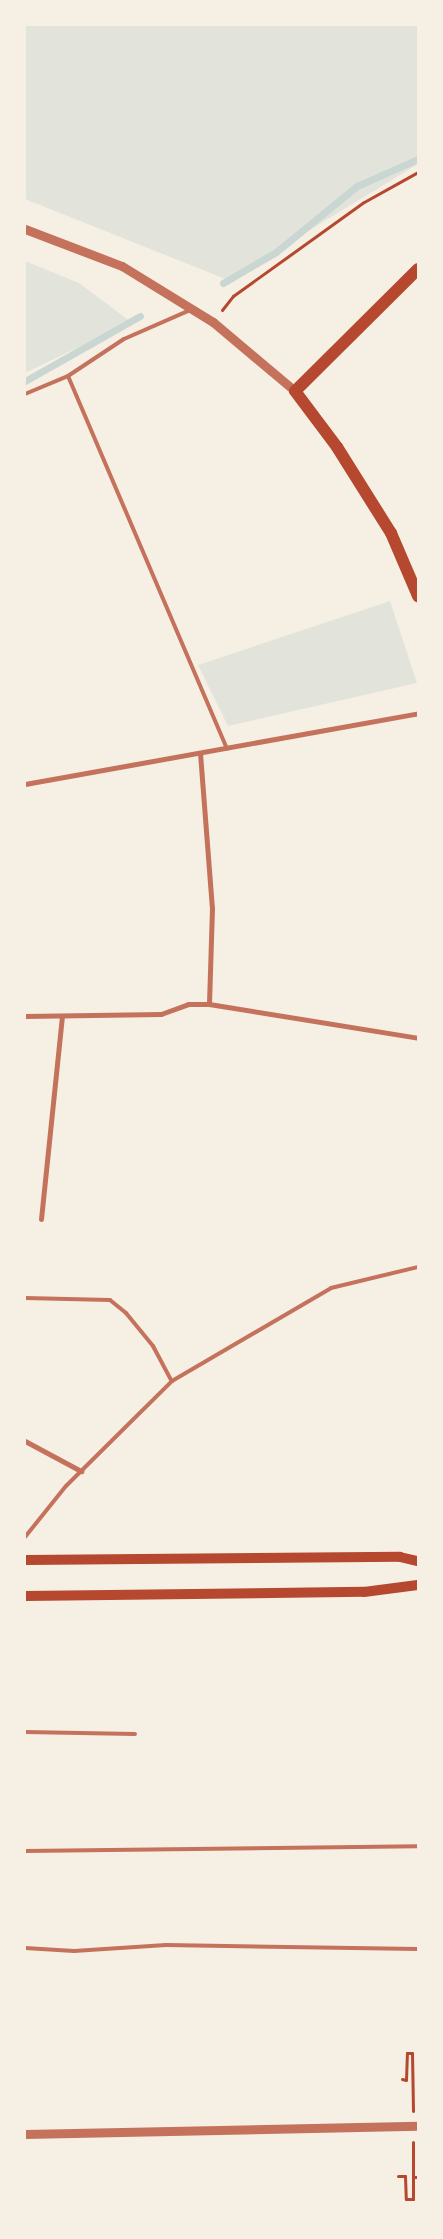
<!DOCTYPE html>
<html>
<head>
<meta charset="utf-8">
<style>
	body { margin:0 }
	#map { position:relative; width:443px; height:2239px; overflow:hidden; background:#f6efe4; font-family:Ubuntu,sans-serif }
	div>[style] { position:absolute }
	[style*='--x'] { left:calc(var(--x)*1px); top:calc(var(--y)*1px); width:calc(var(--w)*1px); rotate:calc(var(--a)*1deg) }
	.green>* { inset:0; background:#e2e4dc }
	.stream>* { height:7px; margin:-3.5px; padding:0 3.5px; transform-origin:3.5px; border-radius:3.5px; background:#c9d6d2 }
	.path>* { height:3px; margin:-1.5px; padding:0 1.5px; transform-origin:1.5px; border-radius:1.5px; background:#b5482f }
	.service>* { height:4px; margin:-2px; padding:0 2px; transform-origin:2px; border-radius:2px; background:#c5725c }
	.minor>* { height:5px; margin:-2.5px; padding:0 2.5px; transform-origin:2.5px; border-radius:2.5px; background:#c5725c }
	.tertiary>* { height:9px; margin:-4.5px; padding:0 4.5px; transform-origin:4.5px; border-radius:4.5px; background:#c5725c }
	.secondary>* { height:10px; margin:-5px; padding:0 5px; transform-origin:5px; border-radius:5px; background:#b5482f }
	.primary>* { height:12px; margin:-6px; padding:0 6px; transform-origin:6px; border-radius:6px; background:#b5482f }
	span { translate:-50% -50%; white-space:nowrap; text-align:center; line-height:1.15; -webkit-text-stroke:4.5px #f6efe4; paint-order:stroke }
	.frame { position:absolute; inset:0; border:26px solid #f6efe4; pointer-events:none }
</style>
</head>
<body>
<div id="map">
	<div class="green">
		<i style="clip-path:polygon(25px 25px,418px 25px,418px 164px,228px 280px,25px 199px)"></i>
		<i style="clip-path:polygon(25px 261px,79px 283px,131px 322px,25px 373px)"></i>
		<i style="clip-path:polygon(390px 601px,417px 683px,228px 726px,198px 665px)"></i>
	</div>
	<div class="stream">
		<i style="--x:223;--y:283;--w:61;--a:-30.3"></i>
		<i style="--x:276;--y:252;--w:104;--a:-39.2"></i>
		<i style="--x:357;--y:186;--w:67;--a:-23.9"></i>
		<i style="--x:25;--y:381;--w:132;--a:-29.5"></i>
	</div>
	<div class="path">
		<i style="--x:222;--y:310;--w:18;--a:-52"></i>
		<i style="--x:233;--y:296;--w:161;--a:-35.7"></i>
		<i style="--x:364;--y:202;--w:62;--a:-29.1"></i>
		<i style="--x:402;--y:2079;--w:4;--a:14"></i>
		<i style="--x:406;--y:2080;--w:27;--a:-88"></i>
		<i style="--x:407;--y:2053;--w:5;--a:0"></i>
		<i style="--x:412;--y:2053;--w:58;--a:89"></i>
		<i style="--x:413;--y:2142;--w:35;--a:90"></i>
		<i style="--x:413;--y:2177;--w:5;--a:0"></i>
		<i style="--x:398;--y:2176;--w:7;--a:0"></i>
		<i style="--x:405;--y:2176;--w:23;--a:88"></i>
		<i style="--x:406;--y:2199;--w:7;--a:0"></i>
		<i style="--x:413;--y:2199;--w:22;--a:-90"></i>
	</div>
	<div class="service">
		<i style="--x:68;--y:376;--w:405;--a:66.9"></i>
		<i style="--x:25;--y:394;--w:47;--a:-22.7"></i>
		<i style="--x:68;--y:376;--w:67;--a:-33.5"></i>
		<i style="--x:124;--y:339;--w:72;--a:-23.7"></i>
		<i style="--x:25;--y:1298;--w:85;--a:1.3"></i>
		<i style="--x:110;--y:1300;--w:21;--a:39"></i>
		<i style="--x:126;--y:1313;--w:43;--a:50.7"></i>
		<i style="--x:153;--y:1346;--w:40;--a:62"></i>
		<i style="--x:25;--y:1537;--w:65;--a:-51.2"></i>
		<i style="--x:66;--y:1486;--w:149;--a:-44.7"></i>
		<i style="--x:172;--y:1381;--w:184;--a:-30.3"></i>
		<i style="--x:331;--y:1288;--w:89;--a:-13.6"></i>
		<i style="--x:25;--y:1732;--w:110;--a:1"></i>
		<i style="--x:25;--y:1851;--w:393;--a:-0.7"></i>
		<i style="--x:25;--y:1948;--w:49;--a:3.5"></i>
		<i style="--x:74;--y:1951;--w:92;--a:-3.7"></i>
		<i style="--x:166;--y:1945;--w:252;--a:0.9"></i>
	</div>
	<div class="minor">
		<i style="--x:200;--y:753;--w:155;--a:85.6"></i>
		<i style="--x:212;--y:908;--w:96;--a:91.8"></i>
		<i style="--x:25;--y:784;--w:399;--a:-10.2"></i>
		<i style="--x:25;--y:1016;--w:136;--a:-0.8"></i>
		<i style="--x:161;--y:1014;--w:29;--a:-20"></i>
		<i style="--x:188;--y:1004;--w:21;--a:0"></i>
		<i style="--x:209;--y:1004;--w:212;--a:9.2"></i>
		<i style="--x:41;--y:1219;--w:204;--a:-84.1"></i>
		<i style="--x:25;--y:1441;--w:64;--a:28.2"></i>
	</div>
	<div class="tertiary">
		<i style="--x:25;--y:229;--w:104;--a:20.9"></i>
		<i style="--x:122;--y:266;--w:107;--a:31.6"></i>
		<i style="--x:213;--y:322;--w:107;--a:40.1"></i>
		<i style="--x:25;--y:2134;--w:393;--a:-1.2"></i>
	</div>
	<div class="secondary">
		<i style="--x:25;--y:1560;--w:375;--a:-0.5"></i>
		<i style="--x:400;--y:1557;--w:18;--a:13"></i>
		<i style="--x:25;--y:1596;--w:339;--a:-0.7"></i>
		<i style="--x:364;--y:1592;--w:54;--a:-7.4"></i>
	</div>
	<div class="primary">
		<i style="--x:418;--y:269;--w:173;--a:135.2"></i>
		<i style="--x:295;--y:391;--w:70;--a:53.1"></i>
		<i style="--x:337;--y:447;--w:102;--a:57.9"></i>
		<i style="--x:391;--y:533;--w:69;--a:66.8"></i>
	</div>
	<div class="frame"></div>
</div>
</body>
</html>
